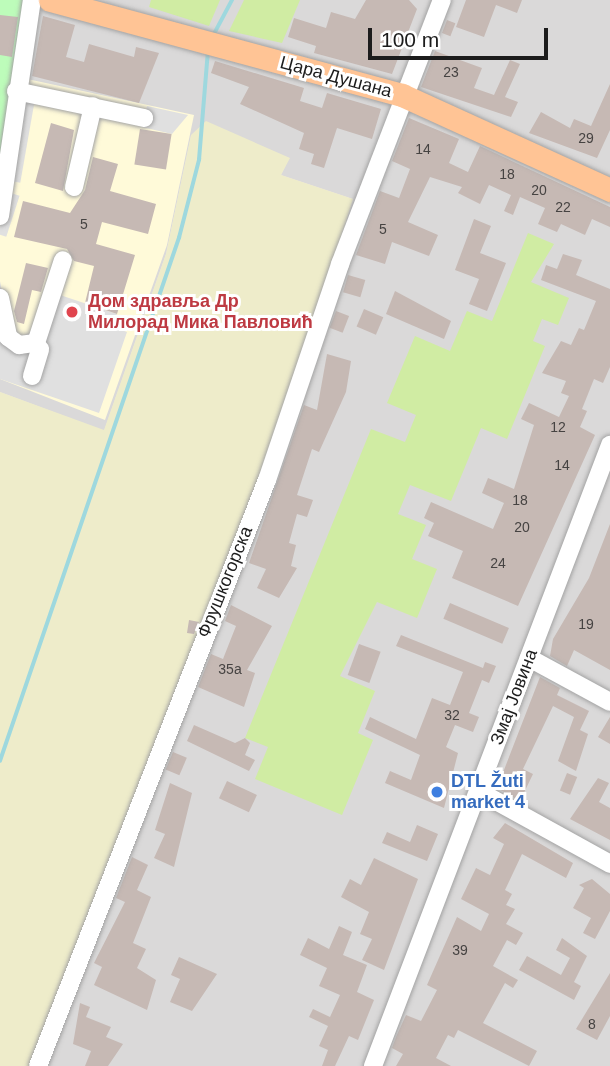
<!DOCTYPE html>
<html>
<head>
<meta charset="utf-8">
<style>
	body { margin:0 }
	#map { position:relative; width:610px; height:1066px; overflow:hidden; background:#eee8e1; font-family:Arial,sans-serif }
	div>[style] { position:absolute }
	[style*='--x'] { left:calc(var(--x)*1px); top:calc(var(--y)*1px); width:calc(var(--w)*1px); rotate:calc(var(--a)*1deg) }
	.residential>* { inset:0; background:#dad9d9 }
	.education>* { inset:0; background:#fffad9 }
	.farmland>* { inset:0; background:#eeecca }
	.grass>* { inset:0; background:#d0eca3 }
	.park>* { inset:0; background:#bdfcba }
	.parking>* { inset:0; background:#e0e0e0; transform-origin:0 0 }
	.stream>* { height:3.5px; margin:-1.75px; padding:0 1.75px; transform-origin:1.75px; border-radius:1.75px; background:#9ed8de }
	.building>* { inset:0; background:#c6b9b4; transform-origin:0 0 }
	.roads { filter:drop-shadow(0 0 2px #a3a3a3) drop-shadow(0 0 2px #a3a3a3) }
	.minor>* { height:18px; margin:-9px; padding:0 9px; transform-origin:9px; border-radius:9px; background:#fff }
	.major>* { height:23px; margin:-11.5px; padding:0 11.5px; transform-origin:11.5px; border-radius:11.5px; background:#ffc495 }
	.dots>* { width:19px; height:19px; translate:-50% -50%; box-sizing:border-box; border:4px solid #fff; border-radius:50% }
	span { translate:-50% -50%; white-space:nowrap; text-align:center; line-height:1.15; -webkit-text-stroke:6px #fff; paint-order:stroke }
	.number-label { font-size:14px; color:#464342 }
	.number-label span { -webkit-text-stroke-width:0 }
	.street-label { font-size:18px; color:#1c1c1c }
	.health-label { font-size:18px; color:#be3a42; font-weight:700 }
	.left { translate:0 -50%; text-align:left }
	.shop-label { font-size:18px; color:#366cbe; font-weight:700 }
	.scale { position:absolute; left:368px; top:28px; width:180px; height:32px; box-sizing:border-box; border:4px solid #1c1c1c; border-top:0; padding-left:9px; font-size:21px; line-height:24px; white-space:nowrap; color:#1c1c1c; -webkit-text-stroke:5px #fff; paint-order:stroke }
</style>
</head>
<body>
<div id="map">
	<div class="residential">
		<i style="clip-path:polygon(0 0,610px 0,610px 1066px,30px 1066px,205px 622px,353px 199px,281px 175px,289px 158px,191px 136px,166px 254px,104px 431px,0 392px)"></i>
	</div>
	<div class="education">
		<i style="clip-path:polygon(18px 77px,194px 115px,167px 245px,105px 420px,0 379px,0 216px)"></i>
	</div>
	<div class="farmland">
		<i style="clip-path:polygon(206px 121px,290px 158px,281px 175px,353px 199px,299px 370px,205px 622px,30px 1066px,0 1066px,0 392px,104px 430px,166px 254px,191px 135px)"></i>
	</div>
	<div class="grass">
		<i style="clip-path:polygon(151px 0,220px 0,209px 26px,149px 7px)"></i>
		<i style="clip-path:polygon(244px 0,300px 0,282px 43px,229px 31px)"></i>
		<i style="clip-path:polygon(528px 233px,554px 244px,531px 282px,569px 298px,558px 325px,542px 319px,533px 341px,545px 346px,507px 439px,481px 428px,451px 501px,410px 485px,398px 514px,426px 525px,412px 559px,437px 569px,417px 618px,377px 602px,340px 676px,375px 691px,358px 733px,373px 740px,342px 815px,255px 779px,268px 747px,245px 738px,371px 429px,405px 442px,416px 415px,387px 403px,415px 336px,450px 351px,467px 311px,492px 321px)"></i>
	</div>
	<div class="park">
		<i style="clip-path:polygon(0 0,32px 0,0 187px)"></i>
	</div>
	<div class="parking">
		<i style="left:24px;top:98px;width:11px;height:84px;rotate:10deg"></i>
		<i style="clip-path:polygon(147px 106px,188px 115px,172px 134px,142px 127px)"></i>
		<i style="left:11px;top:193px;width:9px;height:43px;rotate:18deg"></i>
		<i style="clip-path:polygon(0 281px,8px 324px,18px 336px,35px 333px,51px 292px,117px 314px,113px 327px,127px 332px,99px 413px,0 379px)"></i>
	</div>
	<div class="stream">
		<i style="--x:214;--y:34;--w:38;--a:-62"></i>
		<i style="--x:0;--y:761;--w:553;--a:-71.11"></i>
		<i style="--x:179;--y:238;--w:81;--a:-75.6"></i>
		<i style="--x:199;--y:160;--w:109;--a:-85.3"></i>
	</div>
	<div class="building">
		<i style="clip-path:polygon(366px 0,409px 0,417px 9px,392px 74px,314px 53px,316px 46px,288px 37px,294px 18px,326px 28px,331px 12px,355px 19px)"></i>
		<i style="clip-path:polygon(466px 0,522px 0,517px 13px,496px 5px,484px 37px,456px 27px)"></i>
		<i style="clip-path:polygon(0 15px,18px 17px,12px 57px,0 55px)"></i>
		<i style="clip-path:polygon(43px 16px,75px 25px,66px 57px,84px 62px,89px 44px,134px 57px,136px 47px,159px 53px,139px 103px,32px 76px)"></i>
		<i style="left:447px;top:20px;width:9px;height:14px;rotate:21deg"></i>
		<i style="clip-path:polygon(435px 51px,482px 68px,474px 88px,494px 95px,510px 60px,520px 64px,505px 97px,518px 102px,511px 117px,421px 87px)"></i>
		<i style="clip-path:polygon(215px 61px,304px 88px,300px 101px,322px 108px,327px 93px,381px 109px,372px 139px,337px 128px,324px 168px,311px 164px,314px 154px,299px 149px,304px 133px,240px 104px,249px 87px,211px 73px)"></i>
		<i style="clip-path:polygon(610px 84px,610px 130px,597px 158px,529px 133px,541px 112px,570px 128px,574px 119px,591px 126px)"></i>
		<i style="clip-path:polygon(409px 118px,459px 139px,449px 163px,468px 172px,480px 146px,610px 207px,610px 227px,592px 219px,585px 235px,561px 224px,557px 232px,538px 224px,545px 208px,520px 197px,513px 215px,504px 211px,511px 195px,489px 185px,480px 204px,458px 193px,462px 187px,430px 177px,408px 222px,438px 235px,429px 256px,392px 242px,385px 264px,356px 255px,380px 191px,399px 198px,410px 169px,392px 161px)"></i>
		<i style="clip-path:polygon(51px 123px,74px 130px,63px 191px,35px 183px)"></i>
		<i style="left:140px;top:129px;width:32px;height:36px;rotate:9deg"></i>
		<i style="clip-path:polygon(93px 157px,118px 164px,110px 191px,156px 204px,148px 234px,102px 222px,96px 244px,135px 255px,117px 314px,85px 303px,94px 266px,74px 261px,67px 249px,14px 237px,23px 201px,70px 213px,85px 190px)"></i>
		<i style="clip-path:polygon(474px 219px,491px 226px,480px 253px,506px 263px,487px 311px,469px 304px,479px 279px,455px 270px)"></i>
		<i style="clip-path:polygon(563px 254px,582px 260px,576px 275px,610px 289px,610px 367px,603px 383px,594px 379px,582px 409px,587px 411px,580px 427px,595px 435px,518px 606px,452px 578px,463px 551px,428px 536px,434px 523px,424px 518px,431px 502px,493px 529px,504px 503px,482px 493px,488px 478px,514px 489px,534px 425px,521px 419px,529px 403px,559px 417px,569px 396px,561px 393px,566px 381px,542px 373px,561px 341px,571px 345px,579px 328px,584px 330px,596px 301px,541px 280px,546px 265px,557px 269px)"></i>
		<i style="clip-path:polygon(26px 263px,48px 268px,41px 292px,32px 290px,24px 324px,17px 322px,14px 311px)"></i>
		<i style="left:348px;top:275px;width:18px;height:18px;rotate:16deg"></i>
		<i style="clip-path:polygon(395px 291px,451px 321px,444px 339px,386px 314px)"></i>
		<i style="left:364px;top:309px;width:21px;height:19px;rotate:23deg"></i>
		<i style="left:336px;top:311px;width:14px;height:18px;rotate:21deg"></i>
		<i style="clip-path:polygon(327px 354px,351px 361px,346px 392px,319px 452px,312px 449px,297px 495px,313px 500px,307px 517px,297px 514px,289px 543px,296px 545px,291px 566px,297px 568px,279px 598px,257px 588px,266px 569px,249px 563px,304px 405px,317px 410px)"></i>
		<i style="clip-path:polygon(610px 524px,610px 670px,574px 650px,567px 666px,550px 656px,553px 639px,589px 578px)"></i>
		<i style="left:450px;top:603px;width:64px;height:17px;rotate:23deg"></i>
		<i style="clip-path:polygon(231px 605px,272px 626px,247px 670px,255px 673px,244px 707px,198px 687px,211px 654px,223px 659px,236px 626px,225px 621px)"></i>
		<i style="clip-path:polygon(189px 620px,199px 622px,194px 634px,187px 633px)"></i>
		<i style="clip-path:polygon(401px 635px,483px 668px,485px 662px,496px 666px,489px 683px,482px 680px,469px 713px,479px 717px,473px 732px,455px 725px,446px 747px,458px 753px,444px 808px,385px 783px,390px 771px,411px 780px,420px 755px,365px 729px,370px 717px,416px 739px,432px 698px,450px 705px,463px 672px,396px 646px)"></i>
		<i style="left:359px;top:644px;width:23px;height:33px;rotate:20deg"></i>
		<i style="clip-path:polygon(540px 677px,560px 688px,557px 695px,589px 711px,580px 730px,588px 734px,576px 771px,558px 761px,574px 717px,553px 706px,523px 769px,533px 774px,520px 801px,497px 788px)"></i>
		<i style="clip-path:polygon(610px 717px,610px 744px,598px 737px)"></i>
		<i style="clip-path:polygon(194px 725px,235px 743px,245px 738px,250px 743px,245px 755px,255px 760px,249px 771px,187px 741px)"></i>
		<i style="left:173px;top:752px;width:15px;height:19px;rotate:23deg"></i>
		<i style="left:567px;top:773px;width:11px;height:19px;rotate:22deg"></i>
		<i style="clip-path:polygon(598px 778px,609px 783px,599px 802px,610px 808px,610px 840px,570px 819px)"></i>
		<i style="left:227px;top:781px;width:33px;height:19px;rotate:25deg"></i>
		<i style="clip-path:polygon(170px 783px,192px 793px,174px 867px,154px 858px,165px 834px,155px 830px)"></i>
		<i style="clip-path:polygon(505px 823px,573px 863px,566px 878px,522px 854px,505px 890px,512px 894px,506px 905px,515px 909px,506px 924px,523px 933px,516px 945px,507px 940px,493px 966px,518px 980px,513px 988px,505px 983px,483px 1023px,537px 1051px,529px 1066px,458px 1030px,454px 1038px,448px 1035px,436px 1058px,451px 1066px,396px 1066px,403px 1054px,392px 1048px,396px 1037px,406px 1015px,421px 1021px,437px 990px,427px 985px,457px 917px,481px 931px,489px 914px,461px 899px,476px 868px,490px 875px,504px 844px,493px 838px)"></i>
		<i style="clip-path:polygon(417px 825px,438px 834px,427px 861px,382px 843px,387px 832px,410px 842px)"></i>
		<i style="clip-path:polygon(132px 857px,148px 865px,137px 890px,151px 897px,133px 943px,146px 949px,137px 968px,156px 980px,147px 1010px,94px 985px,102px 967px,94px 963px,125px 902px,116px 898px)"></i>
		<i style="clip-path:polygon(374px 858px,418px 879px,384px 970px,362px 960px,372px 939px,360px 934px,369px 912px,341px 897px,350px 879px,361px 885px)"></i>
		<i style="clip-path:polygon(592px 879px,610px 894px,610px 911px,595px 939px,583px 933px,591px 918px,573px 908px,584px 888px,579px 885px)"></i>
		<i style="clip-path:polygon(339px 926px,352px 932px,343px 955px,367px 965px,357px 992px,374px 1000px,358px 1040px,349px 1036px,335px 1066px,322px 1066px,328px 1050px,319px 1046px,328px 1026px,309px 1017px,313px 1009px,330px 1017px,340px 995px,319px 986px,327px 968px,300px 955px,308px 938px,329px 949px)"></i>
		<i style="clip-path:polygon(562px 938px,587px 956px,574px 982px,581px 986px,574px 1000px,519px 970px,527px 956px,561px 975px,570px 958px,556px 950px)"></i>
		<i style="clip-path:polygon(179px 957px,217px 974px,192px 1011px,170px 1002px,180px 979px,171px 975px)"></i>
		<i style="clip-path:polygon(610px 973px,610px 1016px,597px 1040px,576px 1029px)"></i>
		<i style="clip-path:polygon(80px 1003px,90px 1007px,86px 1017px,111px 1027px,106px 1037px,123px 1044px,108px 1066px,85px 1066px,91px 1051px,73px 1044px)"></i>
	</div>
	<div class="roads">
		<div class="minor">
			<i style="--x:16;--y:91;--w:131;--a:11.9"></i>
			<i style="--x:74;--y:187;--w:83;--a:-76.8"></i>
			<i style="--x:0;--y:216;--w:218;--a:-81.6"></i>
			<i style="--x:0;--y:298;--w:40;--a:78"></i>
			<i style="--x:8;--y:337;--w:14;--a:36"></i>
			<i style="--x:19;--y:345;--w:17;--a:-7"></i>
			<i style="--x:36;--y:343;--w:87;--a:-72"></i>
			<i style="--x:32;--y:376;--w:28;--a:-73"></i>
			<i style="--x:529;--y:658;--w:92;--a:28.5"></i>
			<i style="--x:478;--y:791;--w:151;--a:28.9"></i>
			<i style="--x:38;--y:1066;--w:629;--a:-68.66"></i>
			<i style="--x:267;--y:480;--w:228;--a:-71.3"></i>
			<i style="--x:340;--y:264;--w:283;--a:-68.9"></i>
			<i style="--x:373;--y:1066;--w:665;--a:-69.11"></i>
		</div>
		<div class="major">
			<i style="--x:50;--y:0;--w:365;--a:15.1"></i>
			<i style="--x:402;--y:95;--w:229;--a:24.5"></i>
		</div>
	</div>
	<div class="dots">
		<i style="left:72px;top:312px;background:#e0444e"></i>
		<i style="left:437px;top:792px;background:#3f7fe0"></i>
	</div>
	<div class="number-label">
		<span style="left:451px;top:72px">23</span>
		<span style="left:586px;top:138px">29</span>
		<span style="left:423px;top:149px">14</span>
		<span style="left:507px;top:174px">18</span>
		<span style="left:539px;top:190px">20</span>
		<span style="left:563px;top:207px">22</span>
		<span style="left:84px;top:224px">5</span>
		<span style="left:383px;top:229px">5</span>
		<span style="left:558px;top:427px">12</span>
		<span style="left:562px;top:465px">14</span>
		<span style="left:520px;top:500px">18</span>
		<span style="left:522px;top:527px">20</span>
		<span style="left:498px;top:563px">24</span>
		<span style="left:586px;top:624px">19</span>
		<span style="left:230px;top:669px">35a</span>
		<span style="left:452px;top:715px">32</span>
		<span style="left:460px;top:950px">39</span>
		<span style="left:592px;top:1024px">8</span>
	</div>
	<div class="street-label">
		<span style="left:336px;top:77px;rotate:15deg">Цара Душана</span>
		<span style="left:225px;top:582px;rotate:-68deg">Фрушкогорска</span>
		<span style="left:514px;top:697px;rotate:-69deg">Змај Јовина</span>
	</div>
	<div class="health-label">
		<span class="left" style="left:88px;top:312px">Дом здравља Др<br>Милорад Мика Павловић</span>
	</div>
	<div class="shop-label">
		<span class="left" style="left:451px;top:792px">DTL Žuti<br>market 4</span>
	</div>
	<div class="scale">100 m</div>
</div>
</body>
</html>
